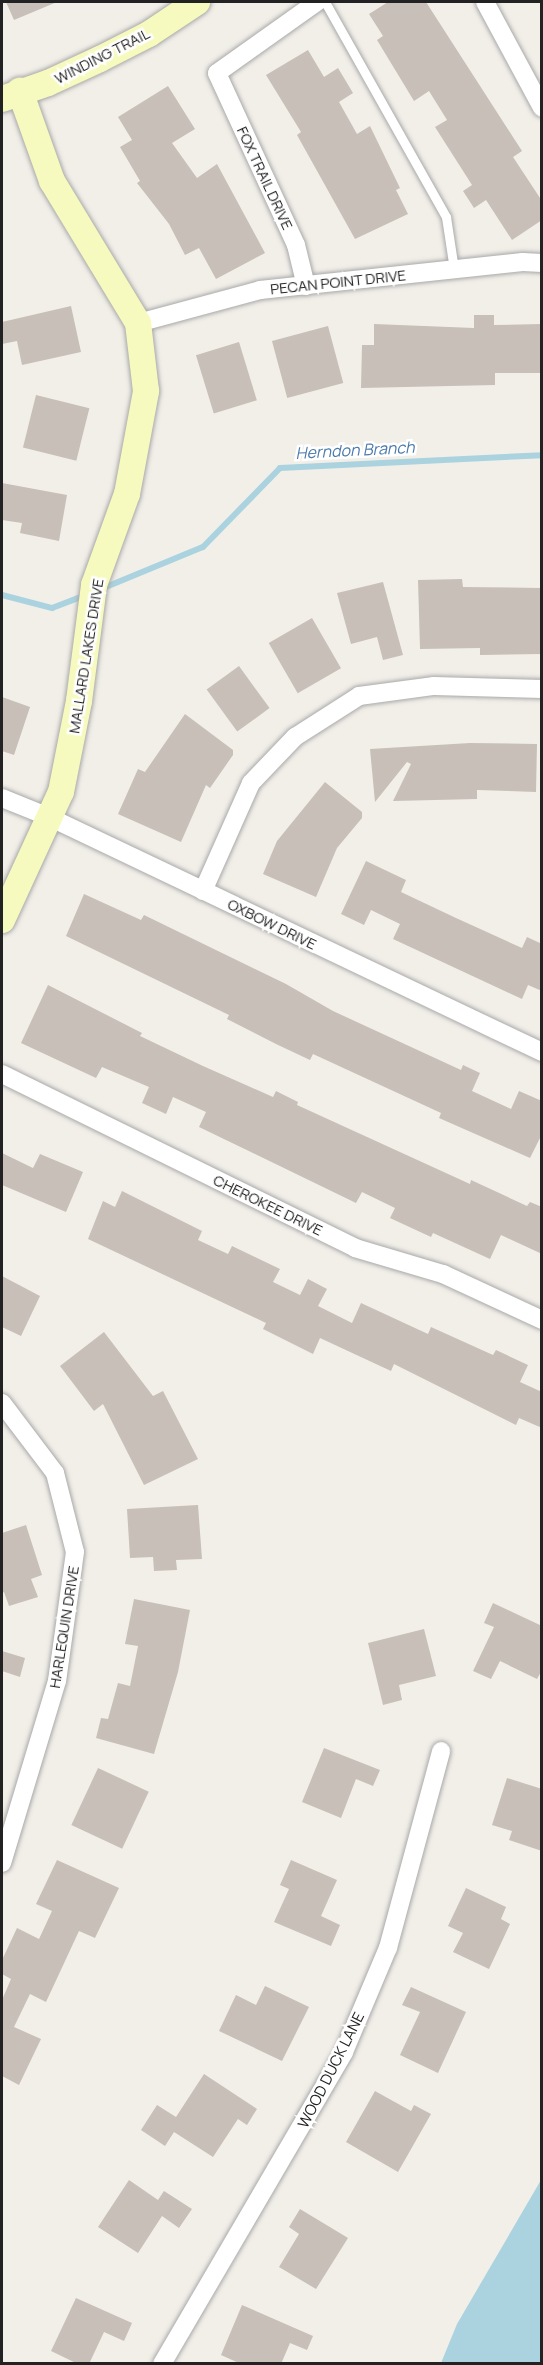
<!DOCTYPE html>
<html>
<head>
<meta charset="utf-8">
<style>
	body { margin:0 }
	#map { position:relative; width:543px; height:2365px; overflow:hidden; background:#f2efe9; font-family:Manrope,sans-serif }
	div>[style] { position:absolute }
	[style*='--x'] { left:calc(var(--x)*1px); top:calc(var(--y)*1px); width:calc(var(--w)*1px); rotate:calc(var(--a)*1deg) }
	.water>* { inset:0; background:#aad3df }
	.stream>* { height:6px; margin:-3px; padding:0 3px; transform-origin:3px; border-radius:3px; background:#aad3df }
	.building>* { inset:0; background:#c7bfb8; transform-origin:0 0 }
	.roads { filter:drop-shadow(0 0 2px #a9a9a9) drop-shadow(0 0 2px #a9a9a9) }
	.lane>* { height:9px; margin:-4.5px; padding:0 4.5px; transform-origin:4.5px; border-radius:4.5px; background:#fff }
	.street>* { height:18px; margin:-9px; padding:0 9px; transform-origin:9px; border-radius:9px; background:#fff }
	.secondary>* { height:26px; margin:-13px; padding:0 13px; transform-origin:13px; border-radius:13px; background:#f7fabf }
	span { translate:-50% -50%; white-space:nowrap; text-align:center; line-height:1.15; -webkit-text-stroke:5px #fff; paint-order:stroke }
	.street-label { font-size:15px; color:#222 }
	.water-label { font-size:16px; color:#4a7aab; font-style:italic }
	.frame { position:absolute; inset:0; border:3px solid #222; pointer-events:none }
</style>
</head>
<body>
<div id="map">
	<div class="water">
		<i style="clip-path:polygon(541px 2180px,541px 2363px,441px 2363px,457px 2324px)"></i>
	</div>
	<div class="stream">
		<i style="--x:101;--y:589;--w:110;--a:-22.4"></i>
		<i style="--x:203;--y:547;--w:110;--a:-45.7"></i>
		<i style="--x:280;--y:468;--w:262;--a:-2.8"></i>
		<i style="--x:2;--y:595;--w:52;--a:14.6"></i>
		<i style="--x:52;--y:608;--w:36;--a:-21"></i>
	</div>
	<div class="building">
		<i style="clip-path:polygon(6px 2px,57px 2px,14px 20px)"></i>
		<i style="clip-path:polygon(388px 2px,426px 2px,522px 151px,513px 157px,542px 201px,542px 220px,512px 240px,486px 200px,474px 208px,463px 191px,472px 185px,435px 127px,447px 120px,429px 91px,414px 101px,377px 40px,383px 36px,369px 14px)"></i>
		<i style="clip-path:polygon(308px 50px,324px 77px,338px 68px,353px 93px,339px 102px,357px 134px,370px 126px,400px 188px,396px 190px,408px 214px,355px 239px,297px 135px,301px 132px,266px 75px)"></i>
		<i style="clip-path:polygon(168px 86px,195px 129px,172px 143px,197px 178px,217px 164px,265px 253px,216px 279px,199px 248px,185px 255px,169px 224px,137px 183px,140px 181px,120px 147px,132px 140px,118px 117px)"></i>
		<i style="clip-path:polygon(71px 306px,81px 352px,22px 365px,17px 341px,2px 344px,2px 322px)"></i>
		<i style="clip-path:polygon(474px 315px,494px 315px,494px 325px,542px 324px,542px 373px,495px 373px,495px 385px,361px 388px,362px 345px,374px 345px,374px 324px,474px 328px)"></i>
		<i style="left:328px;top:326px;width:59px;height:58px;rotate:75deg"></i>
		<i style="left:239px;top:342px;width:61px;height:45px;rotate:73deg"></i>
		<i style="left:36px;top:395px;width:55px;height:54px;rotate:14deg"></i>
		<i style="clip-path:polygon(2px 483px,67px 495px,59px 541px,20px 533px,22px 523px,2px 520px)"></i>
		<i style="clip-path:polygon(462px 579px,463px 587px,542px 588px,542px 654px,480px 655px,480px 648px,420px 649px,418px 580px)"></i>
		<i style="clip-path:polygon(383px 582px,403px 655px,383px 660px,377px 637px,351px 644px,337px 593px)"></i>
		<i style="left:312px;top:618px;width:58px;height:50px;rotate:60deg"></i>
		<i style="left:239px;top:666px;width:52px;height:40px;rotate:54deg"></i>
		<i style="clip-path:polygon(2px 697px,30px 707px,14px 755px,2px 751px)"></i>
		<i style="clip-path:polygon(185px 714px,233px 750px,233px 755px,210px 788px,206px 785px,181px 842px,118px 814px,138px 769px,145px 772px)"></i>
		<i style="clip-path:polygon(470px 743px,537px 744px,536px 792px,477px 790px,477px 799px,393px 801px,411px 764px,407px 762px,375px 802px,370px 749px)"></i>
		<i style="clip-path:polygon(325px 782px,362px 812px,362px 818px,337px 848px,316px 897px,263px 874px,277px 841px)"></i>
		<i style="clip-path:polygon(366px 861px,406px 880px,401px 892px,456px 918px,522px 948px,527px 937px,542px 944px,542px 991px,528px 985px,522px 999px,393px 939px,400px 924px,371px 910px,364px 925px,341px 914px)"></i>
		<i style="clip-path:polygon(84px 894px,141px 920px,144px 915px,286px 984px,333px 1011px,461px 1070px,463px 1065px,480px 1073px,472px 1091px,511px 1109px,519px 1091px,542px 1101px,542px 1134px,530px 1158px,439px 1118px,441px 1113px,313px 1054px,310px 1060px,276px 1044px,227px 1019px,229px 1015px,66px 936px)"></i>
		<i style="clip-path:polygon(48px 985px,142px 1033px,140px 1036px,203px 1066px,273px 1097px,276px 1091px,298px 1102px,297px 1105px,470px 1184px,471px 1180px,527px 1206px,530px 1202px,542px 1207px,542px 1254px,501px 1235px,490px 1259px,433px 1233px,431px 1237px,390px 1218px,395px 1208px,362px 1192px,356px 1203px,199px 1127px,206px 1112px,173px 1097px,166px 1114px,142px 1103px,149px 1087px,102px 1067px,96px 1078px,21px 1043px)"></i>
		<i style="clip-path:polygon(2px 1153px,33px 1168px,40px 1154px,83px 1172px,66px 1212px,2px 1185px)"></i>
		<i style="clip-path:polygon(122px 1191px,202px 1231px,198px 1240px,228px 1254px,232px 1246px,280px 1269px,273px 1282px,300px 1295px,308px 1279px,327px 1289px,318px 1306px,352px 1323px,361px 1303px,428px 1334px,431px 1327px,493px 1355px,496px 1350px,528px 1365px,520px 1382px,542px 1392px,542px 1428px,519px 1418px,516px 1425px,394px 1364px,391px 1371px,320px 1338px,313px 1354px,263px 1329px,266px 1323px,88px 1239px,103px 1201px,115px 1207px)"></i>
		<i style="clip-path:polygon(2px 1276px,40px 1296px,21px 1336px,2px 1327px)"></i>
		<i style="clip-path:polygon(104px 1332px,153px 1396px,163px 1391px,198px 1459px,144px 1485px,103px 1404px,94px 1411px,60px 1366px)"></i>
		<i style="clip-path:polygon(198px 1505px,202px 1559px,176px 1560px,177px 1570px,154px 1571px,153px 1557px,130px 1558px,127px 1509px)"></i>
		<i style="clip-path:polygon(26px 1525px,42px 1575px,31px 1579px,38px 1597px,9px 1606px,4px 1592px,2px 1593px,2px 1533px)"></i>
		<i style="clip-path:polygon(134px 1599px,190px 1610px,178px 1672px,154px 1754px,96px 1738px,101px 1718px,108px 1719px,118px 1683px,130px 1686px,138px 1646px,125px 1644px)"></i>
		<i style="clip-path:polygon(493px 1603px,542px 1626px,542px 1670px,537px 1679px,500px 1661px,491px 1679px,473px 1671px,494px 1627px,484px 1623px)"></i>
		<i style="clip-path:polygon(424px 1629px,436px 1676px,399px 1685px,402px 1700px,383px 1705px,368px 1643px)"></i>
		<i style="clip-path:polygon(2px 1651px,25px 1658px,20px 1677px,2px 1671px)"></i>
		<i style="clip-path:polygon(324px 1748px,380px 1770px,373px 1786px,356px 1779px,341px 1818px,302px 1802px)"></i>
		<i style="left:98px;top:1768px;width:56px;height:63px;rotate:25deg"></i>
		<i style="clip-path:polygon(507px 1778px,542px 1789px,542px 1851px,509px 1840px,512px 1831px,492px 1825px)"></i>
		<i style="clip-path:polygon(57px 1860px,119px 1888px,95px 1938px,79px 1931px,46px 2002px,30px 1994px,14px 2027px,41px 2039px,19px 2085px,2px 2076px,2px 2000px,11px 1979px,2px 1974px,2px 1960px,17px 1928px,39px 1939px,52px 1911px,36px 1904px)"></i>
		<i style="clip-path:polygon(291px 1860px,337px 1880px,321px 1916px,340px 1925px,331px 1946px,274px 1922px,289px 1889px,280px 1885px)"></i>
		<i style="clip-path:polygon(466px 1888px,506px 1907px,501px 1919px,510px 1924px,489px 1969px,453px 1952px,463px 1933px,448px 1926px)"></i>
		<i style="clip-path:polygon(265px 1986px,309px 2007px,282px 2061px,219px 2031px,236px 1995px,256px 2005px)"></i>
		<i style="clip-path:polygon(411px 1987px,466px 2012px,438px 2073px,400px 2055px,420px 2012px,402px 2005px)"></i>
		<i style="clip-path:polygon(204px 2074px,257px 2109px,247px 2125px,238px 2119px,213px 2157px,174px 2132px,165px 2146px,141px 2130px,157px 2105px,176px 2117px)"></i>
		<i style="clip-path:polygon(375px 2091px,411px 2111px,414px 2105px,431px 2114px,398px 2172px,346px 2142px)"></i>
		<i style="clip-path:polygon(129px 2180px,158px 2200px,164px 2191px,192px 2209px,179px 2228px,162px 2216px,138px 2253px,98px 2227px)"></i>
		<i style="clip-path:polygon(300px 2209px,348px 2238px,316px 2289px,279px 2267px,299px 2234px,289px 2227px)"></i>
		<i style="clip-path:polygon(76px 2298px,132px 2323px,124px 2341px,104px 2332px,89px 2364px,78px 2364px,51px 2351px)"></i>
		<i style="clip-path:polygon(242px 2305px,313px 2336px,307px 2350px,290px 2343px,281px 2364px,241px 2364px,221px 2355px)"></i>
	</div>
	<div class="roads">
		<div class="lane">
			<i style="--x:325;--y:2;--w:247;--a:60.6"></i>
			<i style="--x:446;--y:217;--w:53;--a:81.3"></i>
		</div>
		<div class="street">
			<i style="--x:485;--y:2;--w:120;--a:61.7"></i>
			<i style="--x:306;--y:286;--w:42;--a:-103.7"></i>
			<i style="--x:296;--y:245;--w:189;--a:-114.7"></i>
			<i style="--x:217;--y:73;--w:123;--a:-35.4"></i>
			<i style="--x:138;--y:323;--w:126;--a:-15.1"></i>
			<i style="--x:260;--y:290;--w:264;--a:-6.1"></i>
			<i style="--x:523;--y:262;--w:19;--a:3"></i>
			<i style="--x:2;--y:798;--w:51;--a:22"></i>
			<i style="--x:49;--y:817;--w:546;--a:25.49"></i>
			<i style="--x:203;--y:891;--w:118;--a:-66"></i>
			<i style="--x:251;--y:783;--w:64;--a:-46.3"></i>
			<i style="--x:295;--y:737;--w:76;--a:-32.6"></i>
			<i style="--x:359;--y:696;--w:76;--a:-7.6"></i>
			<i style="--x:434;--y:686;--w:108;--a:1.6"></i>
			<i style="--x:2;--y:1074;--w:394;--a:26.2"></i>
			<i style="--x:355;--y:1248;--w:92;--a:16.5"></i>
			<i style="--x:443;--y:1274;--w:109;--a:24.9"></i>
			<i style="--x:2;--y:1403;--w:88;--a:52.9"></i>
			<i style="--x:55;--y:1473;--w:81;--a:75.8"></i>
			<i style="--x:75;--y:1552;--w:130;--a:97.9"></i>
			<i style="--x:57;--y:1681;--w:190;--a:106.8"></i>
			<i style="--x:162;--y:2364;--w:361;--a:-59.7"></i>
			<i style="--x:344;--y:2052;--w:113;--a:-67.1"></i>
			<i style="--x:388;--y:1948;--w:204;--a:-74.9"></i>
		</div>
		<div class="secondary">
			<i style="--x:2;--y:99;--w:49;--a:-19.2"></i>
			<i style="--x:48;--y:83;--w:57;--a:-24.8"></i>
			<i style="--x:100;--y:59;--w:55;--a:-27"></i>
			<i style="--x:149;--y:34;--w:58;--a:-33.7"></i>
			<i style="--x:2;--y:920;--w:141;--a:-65.3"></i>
			<i style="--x:61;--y:792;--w:93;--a:-78.8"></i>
			<i style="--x:79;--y:701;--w:117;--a:-82.6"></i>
			<i style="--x:94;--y:585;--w:97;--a:-70.1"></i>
			<i style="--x:127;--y:494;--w:105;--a:-79.5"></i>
			<i style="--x:146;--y:391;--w:68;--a:-96.7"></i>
			<i style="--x:138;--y:323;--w:166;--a:-121.2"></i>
			<i style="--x:52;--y:181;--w:96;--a:-109.6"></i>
		</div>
	</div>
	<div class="street-label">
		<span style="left:102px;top:56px;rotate:-27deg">WINDING TRAIL</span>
		<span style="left:265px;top:178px;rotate:65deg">FOX TRAIL DRIVE</span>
		<span style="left:338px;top:282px;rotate:-6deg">PECAN POINT DRIVE</span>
		<span style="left:86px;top:656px;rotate:-81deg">MALLARD LAKES DRIVE</span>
		<span style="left:272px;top:924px;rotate:26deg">OXBOW DRIVE</span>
		<span style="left:268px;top:1205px;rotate:26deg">CHEROKEE DRIVE</span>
		<span style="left:64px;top:1627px;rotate:-81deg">HARLEQUIN DRIVE</span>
		<span style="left:331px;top:2070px;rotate:-63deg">WOOD DUCK LANE</span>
	</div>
	<div class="water-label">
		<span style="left:355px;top:450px;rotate:-3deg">Herndon Branch</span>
	</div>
	<div class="frame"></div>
</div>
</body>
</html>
